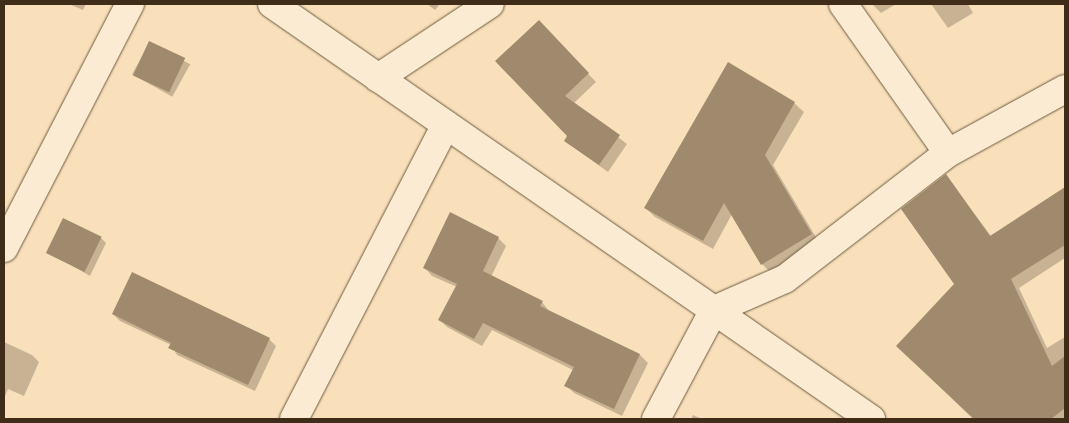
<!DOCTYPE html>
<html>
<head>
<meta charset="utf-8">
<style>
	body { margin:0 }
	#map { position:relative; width:1069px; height:423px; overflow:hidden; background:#f9e0ba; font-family:"IM FELL Double Pica",serif }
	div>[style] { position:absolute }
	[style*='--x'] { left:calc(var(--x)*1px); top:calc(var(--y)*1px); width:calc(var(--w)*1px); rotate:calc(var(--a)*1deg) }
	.shadow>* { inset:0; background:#0003; transform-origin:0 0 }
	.building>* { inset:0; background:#a08a6d; transform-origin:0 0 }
	.roads { filter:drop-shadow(0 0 1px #6e5a41) drop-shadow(0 0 1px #6e5a41) }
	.minor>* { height:28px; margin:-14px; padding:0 14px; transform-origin:14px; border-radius:14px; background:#fbebd2 }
	.secondary>* { height:28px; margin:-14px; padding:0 14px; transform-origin:14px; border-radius:14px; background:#fbebd2 }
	span { translate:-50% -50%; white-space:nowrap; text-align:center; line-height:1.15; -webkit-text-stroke:4px #fbebd2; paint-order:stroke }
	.frame { position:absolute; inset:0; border:5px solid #402d19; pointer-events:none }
</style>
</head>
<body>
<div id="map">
	<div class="shadow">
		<i style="clip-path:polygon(69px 4px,86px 4px,83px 10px)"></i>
		<i style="clip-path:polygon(427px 4px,440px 4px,435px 10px)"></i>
		<i style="clip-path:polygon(872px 4px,896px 4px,881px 13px)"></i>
		<i style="clip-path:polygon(931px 4px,968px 4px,973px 13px,948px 28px)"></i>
		<i style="clip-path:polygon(539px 22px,596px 82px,574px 103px,627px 144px,608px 172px,565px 141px,569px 136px)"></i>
		<i style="left:150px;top:42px;width:46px;height:37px;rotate:29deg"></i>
		<i style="clip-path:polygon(794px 103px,804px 112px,773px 165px,820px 244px,771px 273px,762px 264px,732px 214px,713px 249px,655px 217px,646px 208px)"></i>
		<i style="clip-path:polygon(946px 176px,991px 236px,1060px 192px,1065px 197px,1065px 258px,1019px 288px,1047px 348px,1065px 337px,1065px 419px,973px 419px,898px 346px,956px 285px)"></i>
		<i style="clip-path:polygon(101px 238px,106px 243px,90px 276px,48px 252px)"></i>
		<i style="clip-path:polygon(498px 238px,506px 246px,491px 277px,542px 302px,549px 311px,640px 355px,648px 363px,622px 416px,574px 393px,566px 385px,573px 370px,492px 330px,482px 346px,447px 327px,439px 319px,457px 287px,432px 276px,425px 268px)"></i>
		<i style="clip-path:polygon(113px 314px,269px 339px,276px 346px,255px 391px,177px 355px,171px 345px,120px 321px)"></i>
		<i style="clip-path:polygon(4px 342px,32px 355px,39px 362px,24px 396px,8px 389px,4px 399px)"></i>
		<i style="clip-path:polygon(693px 415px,702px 419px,691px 419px)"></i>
	</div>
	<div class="building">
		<i style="clip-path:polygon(539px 20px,589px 73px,565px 96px,620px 135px,599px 165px,564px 141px,567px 136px,495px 61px)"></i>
		<i style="left:149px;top:41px;width:40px;height:38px;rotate:25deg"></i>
		<i style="clip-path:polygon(728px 62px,795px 102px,765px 155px,812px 234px,761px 265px,724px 203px,703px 241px,644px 208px)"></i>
		<i style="clip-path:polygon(946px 174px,990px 236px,1065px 187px,1065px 245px,1011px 279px,1052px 366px,1065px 356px,1065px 408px,1051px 419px,974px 419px,896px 346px,954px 284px,901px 209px)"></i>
		<i style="clip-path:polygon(450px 212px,499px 237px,483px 271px,543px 301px,540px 306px,640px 354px,614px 409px,564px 386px,574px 367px,483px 323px,474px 339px,438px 320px,457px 284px,423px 268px)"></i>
		<i style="left:63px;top:218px;width:43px;height:39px;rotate:26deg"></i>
		<i style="clip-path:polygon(132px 272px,270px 338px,248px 385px,168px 348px,171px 343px,112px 314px)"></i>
	</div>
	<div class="roads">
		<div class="minor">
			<i style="--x:843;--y:4;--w:182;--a:54.8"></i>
			<i style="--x:378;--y:78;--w:134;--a:-33.5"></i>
			<i style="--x:4;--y:248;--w:275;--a:-62.7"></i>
			<i style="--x:294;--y:419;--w:331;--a:-62.7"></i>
			<i style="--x:656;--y:419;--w:123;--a:-62"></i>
			<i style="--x:714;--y:310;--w:77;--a:-23.6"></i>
			<i style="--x:785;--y:279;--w:206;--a:-37.7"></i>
			<i style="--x:948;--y:153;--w:133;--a:-28.7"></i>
		</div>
		<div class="secondary">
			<i style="--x:272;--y:4;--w:729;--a:34.72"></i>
		</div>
	</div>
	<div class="frame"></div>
</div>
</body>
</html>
